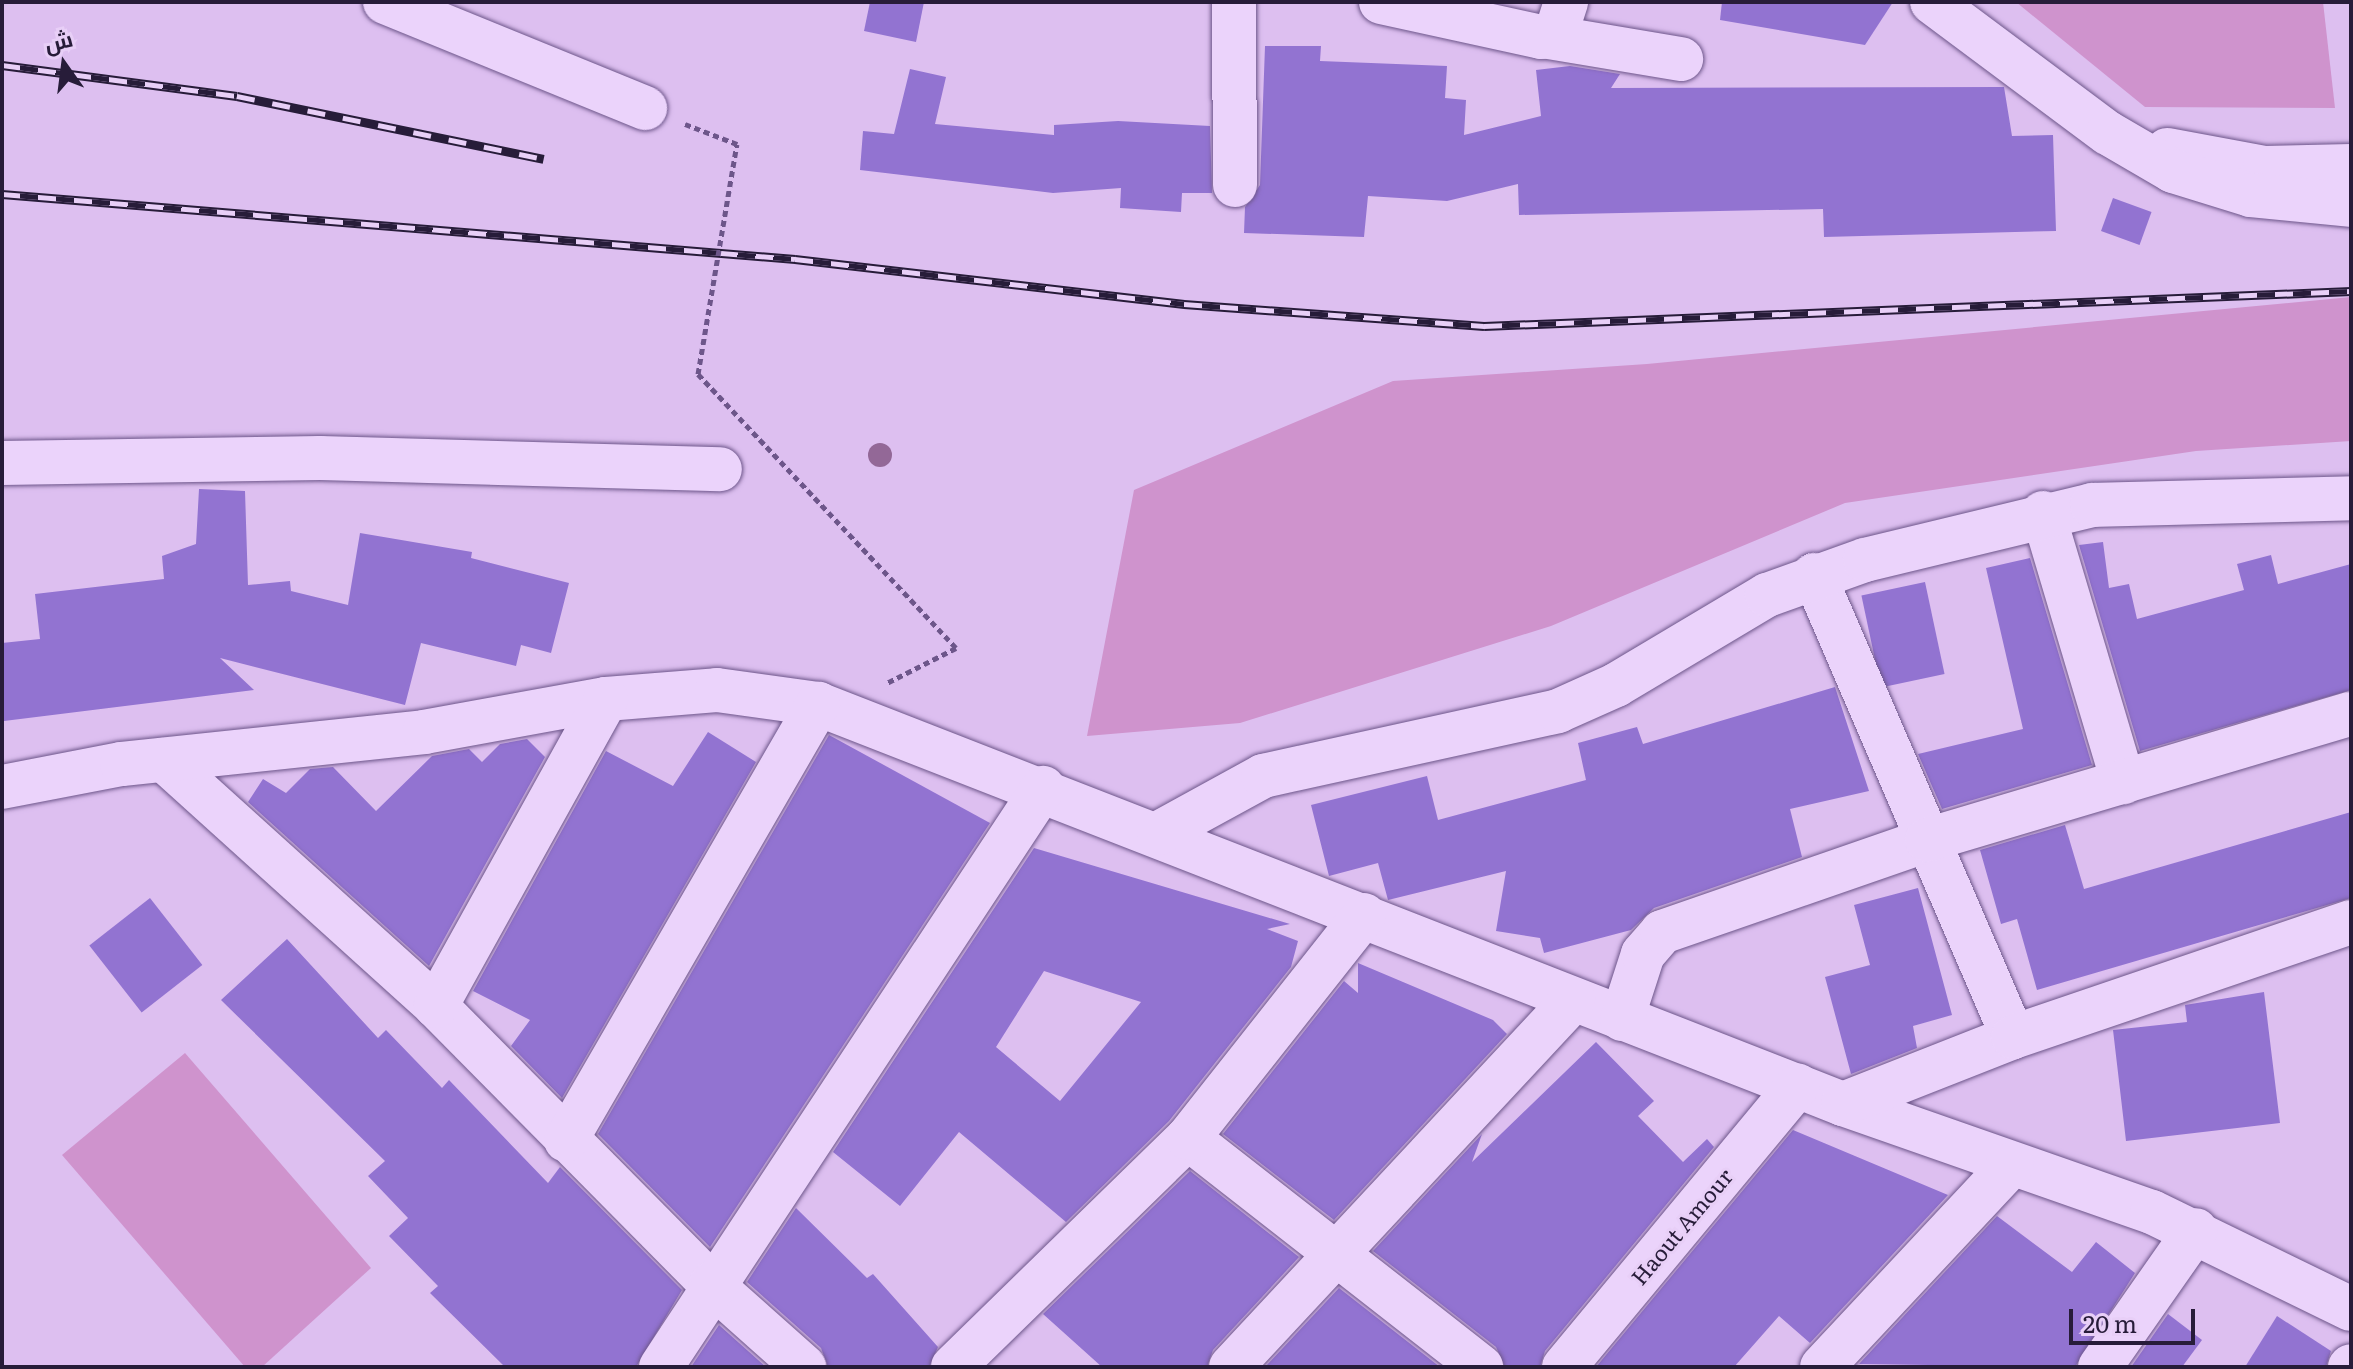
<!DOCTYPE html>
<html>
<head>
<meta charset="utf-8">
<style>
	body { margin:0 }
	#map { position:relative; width:2353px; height:1369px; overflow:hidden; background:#ddbff0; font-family:Literata,Cairo,serif }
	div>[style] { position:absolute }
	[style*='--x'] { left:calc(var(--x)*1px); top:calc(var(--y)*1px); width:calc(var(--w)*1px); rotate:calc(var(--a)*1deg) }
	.green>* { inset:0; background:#cf93cd }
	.building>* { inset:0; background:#9273d1; transform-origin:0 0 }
	.path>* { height:5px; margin-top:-2.5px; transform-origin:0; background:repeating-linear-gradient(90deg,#6d568a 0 6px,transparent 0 10px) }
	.roads { filter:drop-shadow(0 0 2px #6d568a) drop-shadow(0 0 2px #6d568a) }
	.street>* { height:44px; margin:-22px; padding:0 22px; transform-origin:22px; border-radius:22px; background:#ebd3fb }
	.secondary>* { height:44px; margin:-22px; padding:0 22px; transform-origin:22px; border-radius:22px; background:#ebd3fb }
	.rail>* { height:9px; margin-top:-4.5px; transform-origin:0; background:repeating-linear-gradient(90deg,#e8cff7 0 18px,#271c39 0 36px); box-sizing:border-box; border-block:2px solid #271c39 }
	.path-bridge>* { height:5px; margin-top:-2.5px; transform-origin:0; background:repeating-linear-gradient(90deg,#6d568a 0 6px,transparent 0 10px) }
	.trees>* { width:24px; height:24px; margin:-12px; border-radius:50%; background:#936897 }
	span { translate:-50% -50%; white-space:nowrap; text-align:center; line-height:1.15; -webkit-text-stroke:6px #e8cff7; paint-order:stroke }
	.street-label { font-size:22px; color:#271c39 }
	.frame { position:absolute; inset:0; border:4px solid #271c39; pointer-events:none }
	.north { position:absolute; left:24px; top:24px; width:80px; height:80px; -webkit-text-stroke:6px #e8cff7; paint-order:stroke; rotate:346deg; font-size:22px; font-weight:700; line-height:32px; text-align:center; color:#271c39 }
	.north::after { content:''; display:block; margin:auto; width:28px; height:36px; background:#271c39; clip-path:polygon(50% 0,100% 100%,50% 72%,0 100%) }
	.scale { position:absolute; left:2069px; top:1309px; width:126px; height:36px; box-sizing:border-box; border:4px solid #271c39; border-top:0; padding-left:10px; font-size:24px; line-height:28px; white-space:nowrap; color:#271c39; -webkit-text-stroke:6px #e8cff7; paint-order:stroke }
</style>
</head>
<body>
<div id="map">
	<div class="green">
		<i style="clip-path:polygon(2016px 2px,2323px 2px,2335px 108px,2145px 107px)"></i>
		<i style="clip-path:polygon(2351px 297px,2351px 441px,2196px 451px,1845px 503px,1551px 626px,1240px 723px,1087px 736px,1134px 490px,1393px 381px,1647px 364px)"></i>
		<i style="clip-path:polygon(185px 1053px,371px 1268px,262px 1367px,245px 1367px,62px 1155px)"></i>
	</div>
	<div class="building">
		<i style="clip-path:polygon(870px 2px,924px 2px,916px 42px,864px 31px)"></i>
		<i style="clip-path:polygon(1722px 2px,1893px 2px,1865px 45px,1720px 20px)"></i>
		<i style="clip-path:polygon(1265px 46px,1321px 46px,1320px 61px,1447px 66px,1445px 98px,1466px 100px,1464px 135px,1541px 116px,1536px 70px,1570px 66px,1620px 74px,1611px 88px,2004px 87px,2012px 136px,2053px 135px,2056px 231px,1824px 237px,1823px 209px,1519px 215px,1518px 184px,1447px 201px,1368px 196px,1364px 237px,1244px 233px,1245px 207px,1260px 185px)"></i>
		<i style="clip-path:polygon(910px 69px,946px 77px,935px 124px,1054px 135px,1054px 125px,1118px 121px,1210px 126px,1212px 193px,1182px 193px,1181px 212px,1120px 208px,1121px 188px,1053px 193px,860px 170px,863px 131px,894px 134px)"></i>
		<i style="left:2113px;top:198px;width:41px;height:35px;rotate:20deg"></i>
		<i style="clip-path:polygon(199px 489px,245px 491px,248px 585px,290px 581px,291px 591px,348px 605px,360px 533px,472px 552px,471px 558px,569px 583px,551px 653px,521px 645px,516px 666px,421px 643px,405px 705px,220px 658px,254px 690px,4px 721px,2px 643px,40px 639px,35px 594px,164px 579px,162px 556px,196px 544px)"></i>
		<i style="clip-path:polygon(2103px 542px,2109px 588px,2129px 584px,2137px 619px,2244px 590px,2237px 564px,2271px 555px,2278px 584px,2351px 564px,2351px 690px,2140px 751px,2079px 545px)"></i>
		<i style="clip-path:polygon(2030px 558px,2092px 765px,1942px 809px,1918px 754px,2023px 729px,1986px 568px)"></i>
		<i style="left:1925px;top:582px;width:94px;height:65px;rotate:78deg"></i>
		<i style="clip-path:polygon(1835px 687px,1869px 791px,1790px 809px,1802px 857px,1654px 908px,1631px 930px,1544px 953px,1540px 938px,1496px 931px,1506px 871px,1388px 900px,1378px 863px,1329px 876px,1311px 805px,1427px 776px,1438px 820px,1586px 780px,1578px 743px,1637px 727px,1643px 744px)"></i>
		<i style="clip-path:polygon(708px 732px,756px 762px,562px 1098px,511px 1046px,530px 1020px,473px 991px,606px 751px,673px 786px)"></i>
		<i style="clip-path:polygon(829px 735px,990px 823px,710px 1247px,598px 1134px)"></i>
		<i style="clip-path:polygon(527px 739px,545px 757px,429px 966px,248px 802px,263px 779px,286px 793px,310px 769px,333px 767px,376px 811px,432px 756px,469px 749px,482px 762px,500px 744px)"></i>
		<i style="clip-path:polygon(2351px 812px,2351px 898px,2037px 990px,2017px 919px,2001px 924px,1980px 850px,2065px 825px,2084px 889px)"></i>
		<i style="clip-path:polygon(evenodd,1034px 848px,1290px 924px,1267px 929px,1298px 941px,1291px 967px,1169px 1121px,1066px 1222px,959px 1132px,900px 1206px,833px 1152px,1034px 848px,1044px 971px,1141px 1002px,1060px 1101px,996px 1047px,1044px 971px)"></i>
		<i style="clip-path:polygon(1918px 888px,1952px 1015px,1913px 1026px,1917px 1048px,1851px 1074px,1825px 977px,1870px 965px,1854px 905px)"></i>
		<i style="left:150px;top:898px;width:85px;height:77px;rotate:52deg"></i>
		<i style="clip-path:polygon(287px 939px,378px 1038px,386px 1030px,442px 1088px,449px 1080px,548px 1183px,560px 1167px,682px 1290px,636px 1367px,505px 1367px,430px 1293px,438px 1286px,389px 1236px,408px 1218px,368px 1176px,385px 1161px,221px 1000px)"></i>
		<i style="clip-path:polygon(1358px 963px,1493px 1020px,1507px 1034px,1334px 1220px,1223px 1134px,1344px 981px,1358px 993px)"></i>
		<i style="clip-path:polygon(2264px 992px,2280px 1123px,2126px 1141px,2113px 1030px,2187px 1022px,2185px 1005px)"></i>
		<i style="clip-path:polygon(1596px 1042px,1654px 1101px,1638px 1116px,1683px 1162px,1707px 1139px,1714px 1147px,1545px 1351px,1540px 1367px,1505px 1367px,1496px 1347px,1373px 1251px,1482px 1134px,1472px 1162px)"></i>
		<i style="clip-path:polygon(1793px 1130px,1948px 1195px,1810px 1343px,1779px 1316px,1734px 1367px,1596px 1367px)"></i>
		<i style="clip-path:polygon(1190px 1171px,1299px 1257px,1213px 1350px,1207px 1367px,1102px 1367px,1043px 1314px)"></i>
		<i style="clip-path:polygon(796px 1208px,867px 1278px,873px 1274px,938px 1347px,929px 1367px,828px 1367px,821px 1348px,747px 1282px)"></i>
		<i style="clip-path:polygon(1997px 1216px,2072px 1272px,2096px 1242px,2135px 1273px,2075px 1367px,1859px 1364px)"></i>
		<i style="clip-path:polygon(1339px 1288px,1440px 1367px,1265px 1367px)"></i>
		<i style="clip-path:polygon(2168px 1314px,2202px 1340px,2182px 1367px,2131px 1367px)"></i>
		<i style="clip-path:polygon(2277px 1316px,2331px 1351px,2326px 1367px,2245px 1367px)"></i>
		<i style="clip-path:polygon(719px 1325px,766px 1367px,691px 1367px)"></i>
	</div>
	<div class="path">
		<i style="--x:685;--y:124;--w:56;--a:21"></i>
		<i style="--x:698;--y:374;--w:376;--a:46.7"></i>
		<i style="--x:956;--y:648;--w:77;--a:153.1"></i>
	</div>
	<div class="roads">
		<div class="street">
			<i style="--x:385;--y:2;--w:281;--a:22.2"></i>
			<i style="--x:1234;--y:2;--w:183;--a:89.7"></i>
			<i style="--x:1381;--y:2;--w:164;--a:12.3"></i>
			<i style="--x:1541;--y:37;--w:16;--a:-15"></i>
			<i style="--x:1556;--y:33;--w:33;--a:-72"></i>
			<i style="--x:1549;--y:37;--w:134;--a:9.5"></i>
			<i style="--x:2167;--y:150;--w:100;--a:10.4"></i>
			<i style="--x:2265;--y:168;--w:86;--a:-1.3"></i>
			<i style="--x:2;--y:463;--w:318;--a:-0.9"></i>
			<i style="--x:320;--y:458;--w:400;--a:1.6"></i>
			<i style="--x:2043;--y:513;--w:281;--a:73.4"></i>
			<i style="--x:1814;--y:575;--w:503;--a:66.7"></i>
			<i style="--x:164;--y:760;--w:367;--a:42.1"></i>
			<i style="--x:436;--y:1006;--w:391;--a:45.3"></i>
			<i style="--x:711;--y:1284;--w:125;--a:41.7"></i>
			<i style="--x:2;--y:787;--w:122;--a:-10.9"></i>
			<i style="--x:122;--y:764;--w:304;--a:-6"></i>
			<i style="--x:424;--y:732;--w:185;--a:-10.3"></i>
			<i style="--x:606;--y:699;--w:111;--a:-4.6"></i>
			<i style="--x:717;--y:690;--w:102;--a:7.9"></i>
			<i style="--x:818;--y:704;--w:1100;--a:21.32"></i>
			<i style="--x:1843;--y:1104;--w:327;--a:19.3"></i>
			<i style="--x:2152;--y:1212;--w:221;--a:26"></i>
			<i style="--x:1159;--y:833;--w:119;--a:-28.7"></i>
			<i style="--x:1263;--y:776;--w:302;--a:-12.4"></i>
			<i style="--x:1558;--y:711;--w:64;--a:-24.1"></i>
			<i style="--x:1616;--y:685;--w:176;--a:-30.8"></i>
			<i style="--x:1767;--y:595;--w:104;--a:-19.7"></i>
			<i style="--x:1865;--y:560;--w:234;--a:-13.6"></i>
			<i style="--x:2092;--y:505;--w:259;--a:-1.5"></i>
			<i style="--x:436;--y:1006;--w:351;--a:-61"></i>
			<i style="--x:1622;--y:1019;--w:68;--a:-72.1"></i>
			<i style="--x:1643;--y:954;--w:29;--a:-49"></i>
			<i style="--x:1662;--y:932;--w:281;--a:-19.1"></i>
			<i style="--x:1927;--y:840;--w:442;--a:-16.6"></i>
			<i style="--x:1843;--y:1104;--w:183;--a:-21.5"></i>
			<i style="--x:2013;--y:1037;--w:357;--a:-18.8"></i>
			<i style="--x:1188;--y:1138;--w:372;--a:38"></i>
			<i style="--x:566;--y:1140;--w:504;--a:-59.97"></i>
			<i style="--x:661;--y:1367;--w:694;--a:-56.58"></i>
			<i style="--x:953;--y:1367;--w:328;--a:-44.3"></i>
			<i style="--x:1188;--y:1138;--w:284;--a:-51.7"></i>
			<i style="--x:1231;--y:1367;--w:502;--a:-47.02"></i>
			<i style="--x:1564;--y:1367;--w:366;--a:-50.3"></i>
			<i style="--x:1822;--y:1367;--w:278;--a:-46.9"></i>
			<i style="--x:2100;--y:1367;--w:167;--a:-55"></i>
			<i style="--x:2350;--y:1367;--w:1;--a:-45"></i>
		</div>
		<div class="secondary">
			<i style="--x:1932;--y:2;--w:219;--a:36.7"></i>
			<i style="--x:2108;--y:133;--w:75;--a:30.3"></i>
			<i style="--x:2173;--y:171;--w:82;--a:17.1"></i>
			<i style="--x:2251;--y:195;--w:100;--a:5.7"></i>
		</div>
	</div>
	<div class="rail">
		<i style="--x:2;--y:65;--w:237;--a:7.5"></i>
		<i style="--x:237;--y:96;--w:313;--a:11.6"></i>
		<i style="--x:2;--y:194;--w:796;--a:4.69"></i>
		<i style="--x:795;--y:259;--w:392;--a:6.6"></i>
		<i style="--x:1184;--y:304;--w:301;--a:4.2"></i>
		<i style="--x:1484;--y:326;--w:868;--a:-2.31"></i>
	</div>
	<div class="path-bridge">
		<i style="--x:698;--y:374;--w:233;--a:-80.4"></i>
	</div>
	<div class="trees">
		<i style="left:880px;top:455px"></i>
	</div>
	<div class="street-label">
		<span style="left:1681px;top:1226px;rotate:-50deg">Haout Amour</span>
	</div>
	<div class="frame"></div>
	<div class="north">ش</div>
	<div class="scale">20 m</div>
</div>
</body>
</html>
